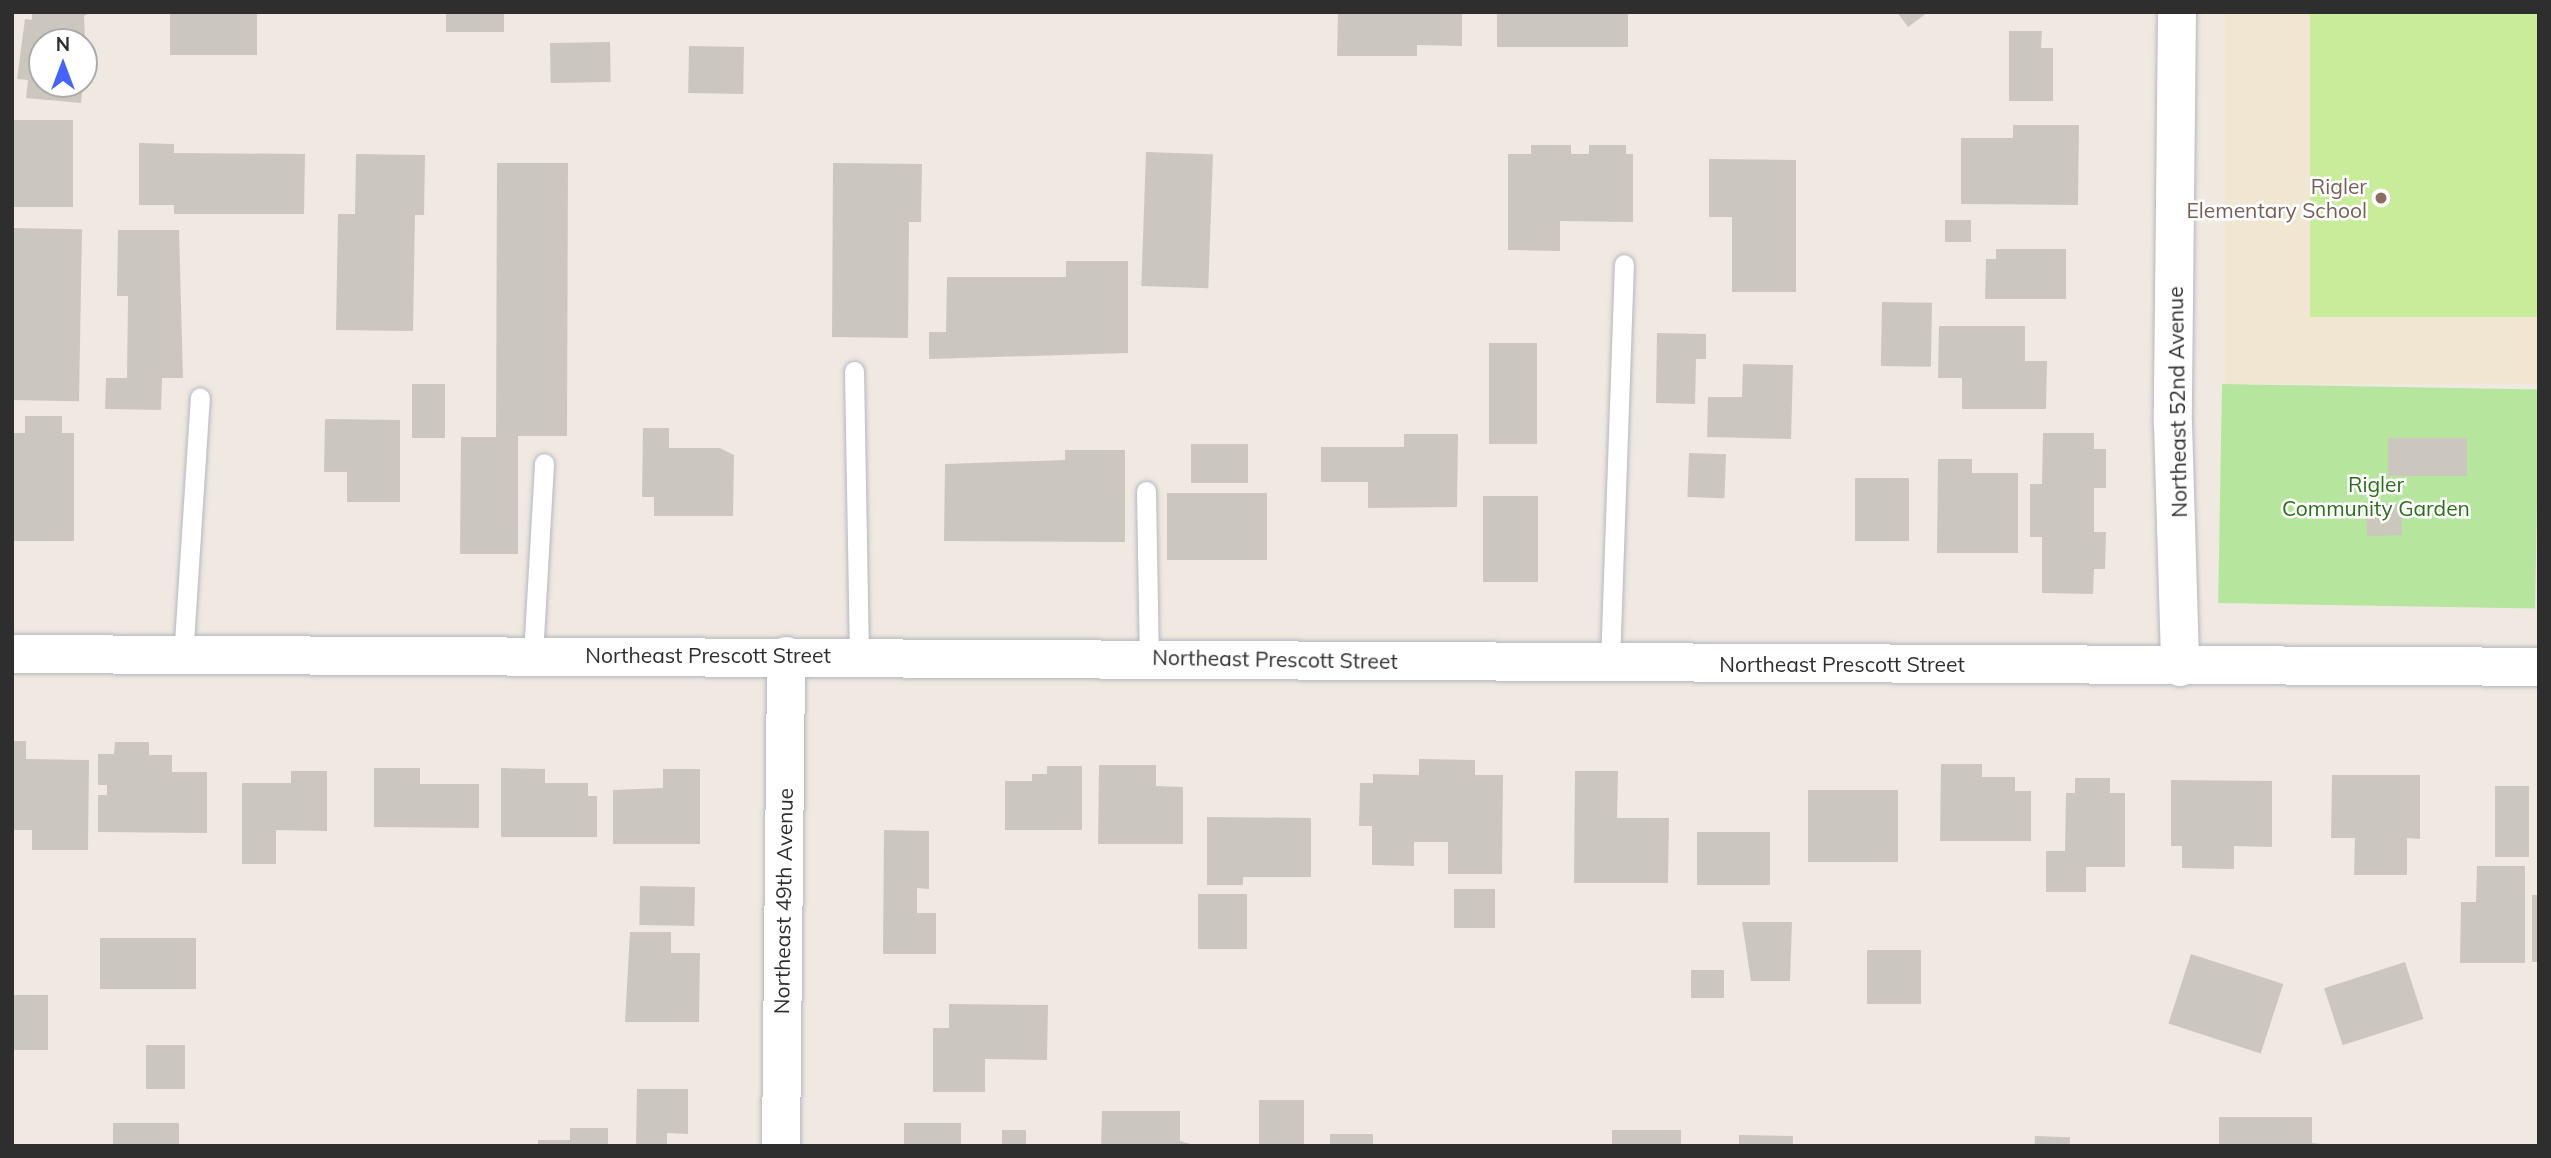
<!DOCTYPE html>
<html>
<head>
<meta charset="utf-8">
<style>
	body { margin:0 }
	#map { position:relative; width:2551px; height:1158px; overflow:hidden; background:#efe9e1; font-family:Mulish,sans-serif }
	div>[style] { position:absolute }
	[style*='--x'] { left:calc(var(--x)*1px); top:calc(var(--y)*1px); width:calc(var(--w)*1px); rotate:calc(var(--a)*1deg) }
	.education>* { inset:0; background:#f0e6d1; transform-origin:0 0 }
	.green>* { inset:0; background:#b6e59e; transform-origin:0 0 }
	.pitch>* { inset:0; background:#c9ec9a; transform-origin:0 0 }
	.building>* { inset:0; background:#cbc7bf; transform-origin:0 0 }
	.roads { filter:drop-shadow(0 0 2px #b4b7c1) drop-shadow(0 0 2px #b4b7c1) }
	.lane>* { height:19px; margin:-9.5px; padding:0 9.5px; transform-origin:9.5px; border-radius:9.5px; background:#fff }
	.street>* { height:38px; margin:-19px; padding:0 19px; transform-origin:19px; border-radius:19px; background:#fff }
	.secondary>* { height:38px; margin:-19px; padding:0 19px; transform-origin:19px; border-radius:19px; background:#fff }
	.dots>* { width:19px; height:19px; translate:-50% -50%; box-sizing:border-box; border:4px solid #fff; border-radius:50% }
	span { translate:-50% -50%; white-space:nowrap; text-align:center; line-height:1.15; -webkit-text-stroke:5px #fff; paint-order:stroke }
	.education-label { font-size:21px; color:#785e54 }
	.right { translate:-100% -50%; text-align:right }
	.street-label { font-size:21px; color:#2e2e2e }
	.park-label { font-size:21px; color:#2c6e1b }
	.frame { position:absolute; inset:0; border:14px solid #2e2e2e; pointer-events:none }
	.north { position:absolute; left:28px; top:28px; width:70px; height:70px; box-sizing:border-box; background:#fff; border:2px solid #ababab; border-radius:50%; rotate:0deg; font-size:19px; font-weight:700; line-height:28px; text-align:center; color:#2e2e2e }
	.north::after { content:''; display:block; margin:auto; width:24px; height:32px; background:#4264fb; clip-path:polygon(50% 0,100% 100%,50% 72%,0 100%) }
</style>
</head>
<body>
<div id="map">
	<div class="education">
		<i style="left:2225px;top:12px;width:314px;height:372px"></i>
	</div>
	<div class="green">
		<i style="left:2222px;top:384px;width:317px;height:219px;rotate:1deg"></i>
	</div>
	<div class="pitch">
		<i style="left:2310px;top:12px;width:229px;height:305px"></i>
	</div>
	<div class="building">
		<i style="clip-path:polygon(32px 12px,91px 12px,84px 16px,86px 60px,84px 42px,42px 42px,42px 84px,83px 84px,81px 103px,26px 98px,28px 80px,17px 79px,25px 19px,32px 20px)"></i>
		<i style="left:170px;top:12px;width:87px;height:43px"></i>
		<i style="left:446px;top:12px;width:58px;height:20px"></i>
		<i style="clip-path:polygon(1338px 12px,1462px 12px,1462px 46px,1417px 45px,1417px 56px,1337px 56px)"></i>
		<i style="left:1497px;top:12px;width:131px;height:35px"></i>
		<i style="clip-path:polygon(1897px 12px,1928px 12px,1908px 27px)"></i>
		<i style="clip-path:polygon(2009px 31px,2042px 31px,2041px 48px,2053px 48px,2053px 101px,2009px 101px)"></i>
		<i style="left:610px;top:42px;width:40px;height:60px;rotate:89deg"></i>
		<i style="left:689px;top:46px;width:55px;height:47px;rotate:1deg"></i>
		<i style="left:12px;top:120px;width:61px;height:87px"></i>
		<i style="clip-path:polygon(2013px 125px,2079px 125px,2078px 205px,1961px 204px,1961px 138px,2013px 138px)"></i>
		<i style="clip-path:polygon(139px 143px,174px 144px,174px 153px,305px 154px,304px 214px,174px 214px,174px 205px,139px 205px)"></i>
		<i style="clip-path:polygon(1531px 145px,1571px 145px,1571px 154px,1589px 154px,1589px 145px,1626px 145px,1626px 154px,1633px 154px,1633px 222px,1560px 221px,1560px 251px,1508px 250px,1508px 154px,1531px 154px)"></i>
		<i style="left:1146px;top:152px;width:67px;height:134px;rotate:2deg"></i>
		<i style="clip-path:polygon(356px 154px,425px 155px,424px 215px,415px 215px,413px 331px,336px 330px,338px 214px,355px 214px)"></i>
		<i style="clip-path:polygon(1709px 159px,1796px 160px,1796px 292px,1732px 292px,1732px 217px,1709px 217px)"></i>
		<i style="clip-path:polygon(497px 163px,568px 163px,567px 436px,518px 436px,518px 554px,460px 554px,461px 437px,496px 437px)"></i>
		<i style="clip-path:polygon(833px 163px,922px 164px,921px 222px,909px 222px,908px 338px,832px 337px)"></i>
		<i style="left:1945px;top:220px;width:26px;height:22px"></i>
		<i style="left:12px;top:228px;width:70px;height:172px;rotate:1deg"></i>
		<i style="clip-path:polygon(118px 230px,179px 230px,183px 378px,162px 378px,161px 410px,105px 409px,106px 378px,127px 378px,128px 296px,117px 296px)"></i>
		<i style="clip-path:polygon(1996px 249px,2066px 249px,2066px 299px,1985px 299px,1986px 259px,1996px 259px)"></i>
		<i style="clip-path:polygon(1066px 261px,1128px 261px,1128px 353px,929px 359px,929px 332px,946px 332px,947px 277px,1066px 277px)"></i>
		<i style="left:1882px;top:302px;width:50px;height:64px;rotate:1deg"></i>
		<i style="clip-path:polygon(1939px 326px,2025px 326px,2025px 361px,2047px 361px,2046px 409px,1962px 409px,1962px 378px,1938px 378px)"></i>
		<i style="clip-path:polygon(1657px 333px,1706px 334px,1706px 359px,1696px 359px,1695px 404px,1656px 403px)"></i>
		<i style="left:1489px;top:343px;width:48px;height:101px"></i>
		<i style="clip-path:polygon(1743px 364px,1793px 365px,1791px 439px,1707px 437px,1708px 397px,1742px 397px)"></i>
		<i style="left:412px;top:384px;width:33px;height:54px"></i>
		<i style="clip-path:polygon(25px 416px,62px 416px,62px 433px,74px 433px,74px 541px,12px 541px,12px 433px,25px 433px)"></i>
		<i style="clip-path:polygon(325px 419px,400px 420px,400px 502px,347px 502px,347px 472px,324px 472px)"></i>
		<i style="clip-path:polygon(643px 428px,669px 428px,669px 448px,720px 448px,734px 455px,733px 516px,654px 516px,654px 497px,642px 497px)"></i>
		<i style="clip-path:polygon(2043px 433px,2094px 433px,2094px 449px,2106px 449px,2106px 488px,2094px 488px,2094px 532px,2106px 532px,2105px 569px,2094px 569px,2093px 594px,2042px 593px,2042px 537px,2030px 537px,2030px 484px,2042px 484px)"></i>
		<i style="clip-path:polygon(1404px 434px,1458px 434px,1457px 507px,1368px 508px,1368px 482px,1321px 482px,1321px 447px,1404px 447px)"></i>
		<i style="left:2388px;top:438px;width:79px;height:38px"></i>
		<i style="left:1191px;top:444px;width:57px;height:39px"></i>
		<i style="clip-path:polygon(1065px 450px,1125px 450px,1125px 542px,944px 541px,945px 464px,1065px 460px)"></i>
		<i style="left:1689px;top:453px;width:37px;height:44px;rotate:2deg"></i>
		<i style="clip-path:polygon(1938px 459px,1972px 459px,1972px 473px,2018px 473px,2018px 553px,1937px 553px)"></i>
		<i style="left:1855px;top:478px;width:54px;height:63px"></i>
		<i style="left:1167px;top:493px;width:100px;height:67px"></i>
		<i style="left:1483px;top:496px;width:55px;height:86px"></i>
		<i style="left:2401px;top:504px;width:31px;height:35px;rotate:88deg"></i>
		<i style="clip-path:polygon(12px 741px,26px 741px,26px 759px,89px 760px,88px 850px,32px 850px,32px 830px,12px 830px)"></i>
		<i style="clip-path:polygon(115px 742px,149px 742px,149px 755px,172px 755px,172px 772px,207px 772px,207px 833px,98px 832px,98px 795px,107px 795px,107px 785px,98px 785px,98px 754px,114px 754px)"></i>
		<i style="clip-path:polygon(1419px 759px,1475px 760px,1475px 775px,1503px 775px,1502px 874px,1448px 874px,1448px 842px,1414px 842px,1414px 866px,1372px 865px,1372px 826px,1359px 826px,1360px 783px,1373px 783px,1373px 774px,1419px 775px)"></i>
		<i style="clip-path:polygon(1941px 764px,1982px 764px,1982px 777px,2015px 777px,2015px 791px,2031px 791px,2031px 841px,1940px 841px)"></i>
		<i style="clip-path:polygon(1099px 765px,1156px 765px,1156px 786px,1183px 787px,1183px 844px,1098px 844px)"></i>
		<i style="clip-path:polygon(1047px 766px,1082px 766px,1082px 830px,1005px 830px,1005px 781px,1032px 781px,1032px 774px,1047px 774px)"></i>
		<i style="clip-path:polygon(374px 768px,420px 768px,420px 784px,479px 784px,479px 828px,374px 827px)"></i>
		<i style="clip-path:polygon(501px 768px,545px 769px,545px 783px,588px 783px,588px 796px,597px 796px,597px 837px,501px 837px)"></i>
		<i style="clip-path:polygon(663px 769px,700px 769px,700px 844px,613px 844px,613px 790px,663px 788px)"></i>
		<i style="clip-path:polygon(291px 771px,327px 771px,327px 831px,276px 830px,276px 864px,242px 864px,242px 783px,291px 783px)"></i>
		<i style="clip-path:polygon(1575px 771px,1618px 771px,1617px 818px,1669px 818px,1668px 883px,1574px 883px)"></i>
		<i style="clip-path:polygon(2332px 775px,2420px 775px,2420px 839px,2407px 838px,2407px 875px,2354px 875px,2355px 838px,2331px 838px)"></i>
		<i style="clip-path:polygon(2075px 778px,2110px 778px,2110px 793px,2125px 793px,2125px 867px,2086px 867px,2086px 892px,2046px 892px,2046px 851px,2065px 851px,2066px 793px,2075px 793px)"></i>
		<i style="clip-path:polygon(2171px 780px,2272px 781px,2272px 847px,2234px 846px,2234px 869px,2182px 868px,2182px 846px,2171px 846px)"></i>
		<i style="left:2495px;top:786px;width:34px;height:71px"></i>
		<i style="left:1808px;top:790px;width:90px;height:72px"></i>
		<i style="clip-path:polygon(1207px 817px,1311px 818px,1311px 877px,1243px 877px,1243px 885px,1207px 885px)"></i>
		<i style="clip-path:polygon(884px 830px,929px 831px,929px 889px,917px 888px,917px 913px,936px 913px,936px 954px,883px 954px)"></i>
		<i style="left:1697px;top:832px;width:73px;height:53px"></i>
		<i style="clip-path:polygon(2477px 866px,2525px 866px,2525px 963px,2460px 963px,2461px 902px,2476px 902px)"></i>
		<i style="left:640px;top:886px;width:55px;height:39px;rotate:1deg"></i>
		<i style="left:1454px;top:889px;width:41px;height:39px"></i>
		<i style="left:1198px;top:894px;width:49px;height:55px"></i>
		<i style="left:2532px;top:895px;width:7px;height:67px"></i>
		<i style="clip-path:polygon(1742px 922px,1792px 922px,1790px 981px,1751px 981px)"></i>
		<i style="clip-path:polygon(630px 932px,671px 932px,671px 953px,700px 953px,699px 1022px,625px 1022px)"></i>
		<i style="left:100px;top:938px;width:96px;height:51px"></i>
		<i style="left:1867px;top:950px;width:54px;height:54px"></i>
		<i style="left:2191px;top:954px;width:97px;height:73px;rotate:18deg"></i>
		<i style="left:2405px;top:962px;width:60px;height:85px;rotate:72deg"></i>
		<i style="left:1691px;top:970px;width:33px;height:28px"></i>
		<i style="left:12px;top:995px;width:36px;height:55px"></i>
		<i style="clip-path:polygon(949px 1004px,1048px 1005px,1047px 1060px,985px 1059px,985px 1092px,933px 1092px,933px 1028px,949px 1028px)"></i>
		<i style="left:146px;top:1045px;width:39px;height:44px"></i>
		<i style="clip-path:polygon(637px 1089px,688px 1089px,688px 1134px,667px 1133px,667px 1146px,636px 1146px)"></i>
		<i style="left:1259px;top:1100px;width:45px;height:46px"></i>
		<i style="clip-path:polygon(1102px 1111px,1180px 1111px,1180px 1141px,1198px 1146px,1101px 1146px)"></i>
		<i style="clip-path:polygon(2219px 1117px,2312px 1117px,2312px 1143px,2339px 1146px,2219px 1146px)"></i>
		<i style="left:113px;top:1123px;width:66px;height:23px"></i>
		<i style="left:904px;top:1123px;width:57px;height:23px"></i>
		<i style="clip-path:polygon(570px 1128px,608px 1128px,608px 1146px,538px 1146px,538px 1140px,570px 1140px)"></i>
		<i style="left:1002px;top:1130px;width:24px;height:16px"></i>
		<i style="left:1612px;top:1130px;width:69px;height:16px"></i>
		<i style="left:1330px;top:1134px;width:43px;height:12px"></i>
		<i style="left:1739px;top:1135px;width:54px;height:11px;rotate:1deg"></i>
		<i style="left:2035px;top:1136px;width:35px;height:10px;rotate:2deg"></i>
	</div>
	<div class="roads">
		<div class="lane">
			<i style="--x:854;--y:371;--w:285;--a:89"></i>
			<i style="--x:1146;--y:491;--w:167;--a:89"></i>
			<i style="--x:533;--y:655;--w:192;--a:-86.7"></i>
			<i style="--x:183;--y:658;--w:261;--a:-86.3"></i>
			<i style="--x:1610;--y:663;--w:399;--a:-88"></i>
		</div>
		<div class="street">
			<i style="--x:2177;--y:12;--w:412;--a:90.6"></i>
			<i style="--x:2173;--y:424;--w:243;--a:88.3"></i>
			<i style="--x:781;--y:1146;--w:490;--a:-89.4"></i>
		</div>
		<div class="secondary">
			<i style="--x:12;--y:654;--w:2527;--a:0.29"></i>
		</div>
	</div>
	<div class="dots">
		<i style="left:2381px;top:198px;background:#8d6e63"></i>
	</div>
	<div class="education-label">
		<span class="right" style="left:2367px;top:198px">Rigler<br>Elementary School</span>
	</div>
	<div class="street-label">
		<span style="left:2177px;top:402px;rotate:-91deg">Northeast 52nd Avenue</span>
		<span style="left:708px;top:655px">Northeast Prescott Street</span>
		<span style="left:1275px;top:659px;rotate:1deg">Northeast Prescott Street</span>
		<span style="left:1842px;top:664px">Northeast Prescott Street</span>
		<span style="left:783px;top:901px;rotate:-89deg">Northeast 49th Avenue</span>
	</div>
	<div class="park-label">
		<span style="left:2376px;top:496px">Rigler<br>Community Garden</span>
	</div>
	<div class="frame"></div>
	<div class="north">N</div>
</div>
</body>
</html>
